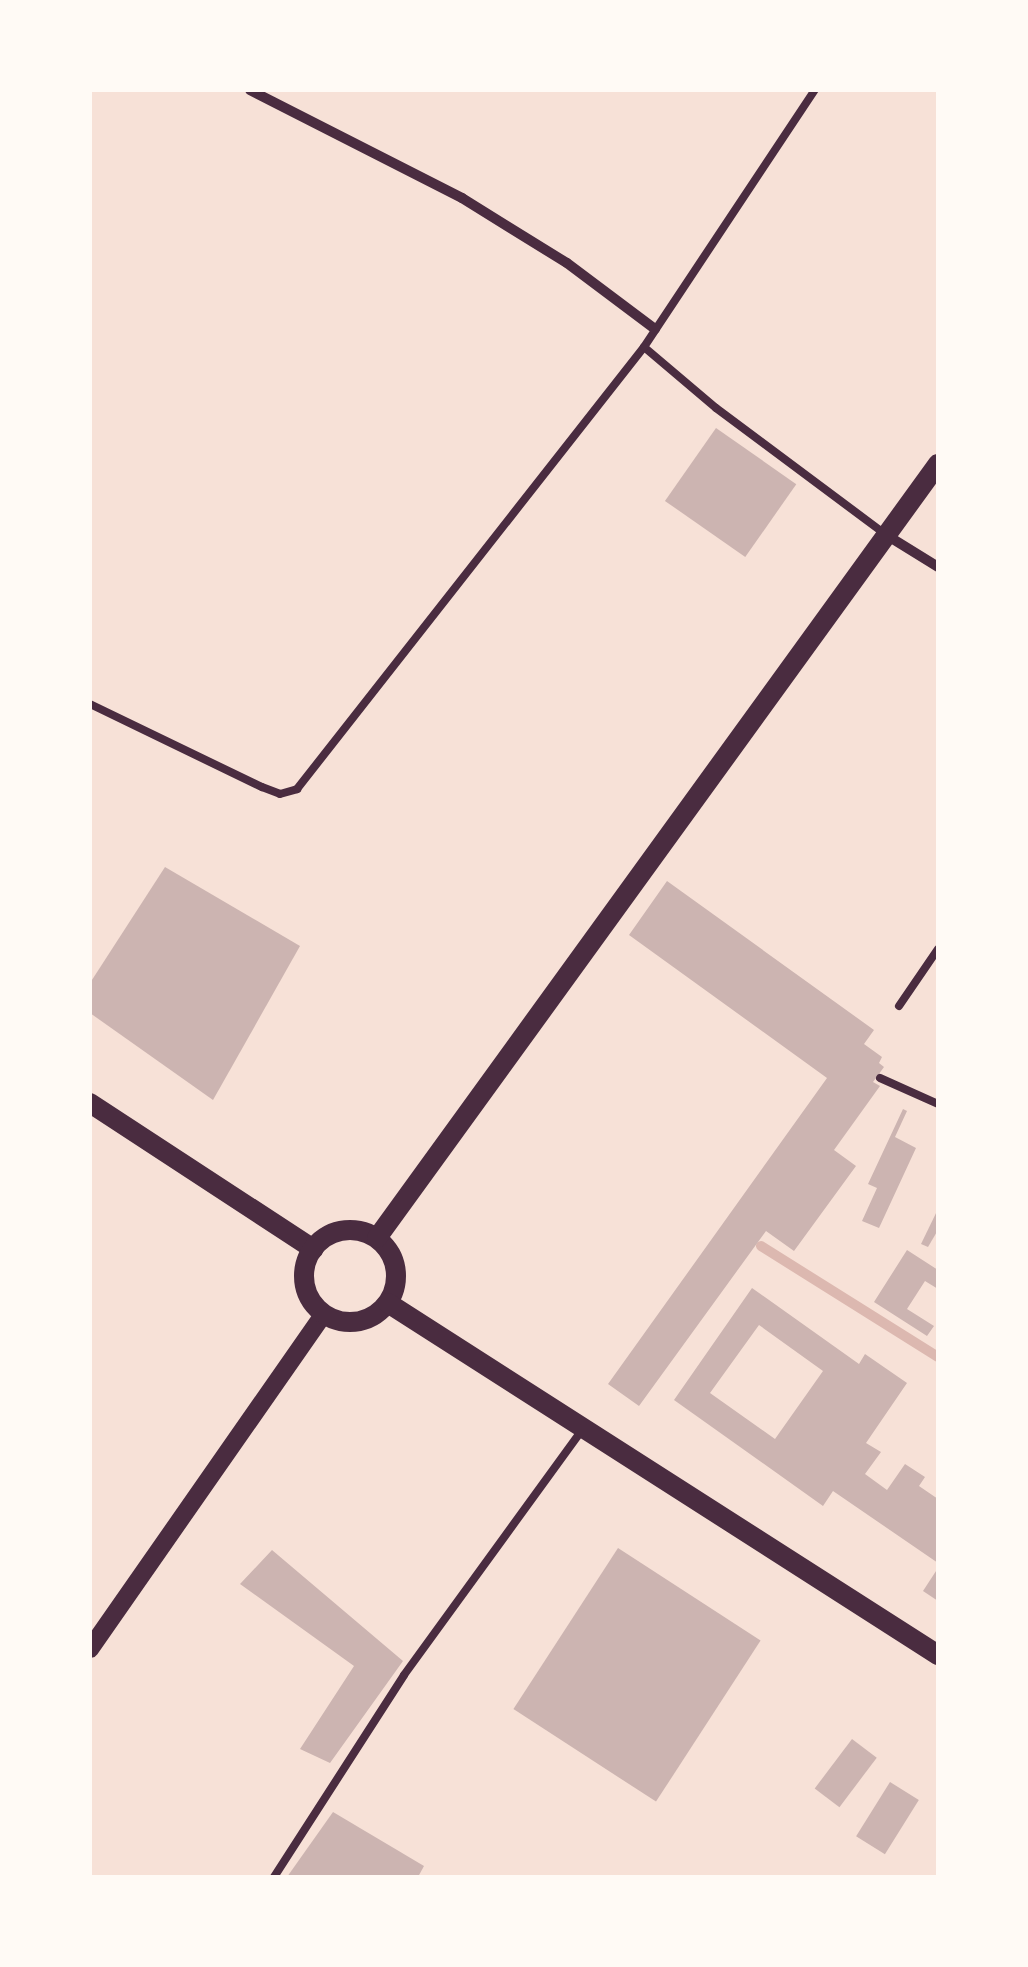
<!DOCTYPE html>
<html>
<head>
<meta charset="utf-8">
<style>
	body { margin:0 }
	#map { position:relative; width:1028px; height:1967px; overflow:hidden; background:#f7e1d7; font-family:Inter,sans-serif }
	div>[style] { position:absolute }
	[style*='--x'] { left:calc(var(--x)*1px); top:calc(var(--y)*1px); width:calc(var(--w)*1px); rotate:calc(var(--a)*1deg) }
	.stream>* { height:10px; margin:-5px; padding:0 5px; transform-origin:5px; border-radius:5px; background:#dcb8b0 }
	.building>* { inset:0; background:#ccb4b1; transform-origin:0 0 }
	.service>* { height:8px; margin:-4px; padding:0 4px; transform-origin:4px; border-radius:4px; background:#4a2c40 }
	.minor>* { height:10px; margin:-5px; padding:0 5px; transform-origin:5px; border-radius:5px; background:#4a2c40 }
	.tertiary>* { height:18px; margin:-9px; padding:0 9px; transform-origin:9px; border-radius:9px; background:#4a2c40 }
	.secondary>* { height:20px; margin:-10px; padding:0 10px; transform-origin:10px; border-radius:10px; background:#4a2c40 }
	.secondary>.ring { margin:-10px; padding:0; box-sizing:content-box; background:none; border:20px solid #4a2c40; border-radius:50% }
	span { translate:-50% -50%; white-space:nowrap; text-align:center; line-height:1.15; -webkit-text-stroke:8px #fffaf5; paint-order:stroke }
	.frame { position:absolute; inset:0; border:92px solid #fffaf5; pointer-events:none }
</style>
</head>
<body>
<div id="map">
	<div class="stream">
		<i style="--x:761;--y:1246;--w:209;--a:32.1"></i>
	</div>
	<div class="building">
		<i style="left:716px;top:428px;width:98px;height:89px;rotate:35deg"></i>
		<i style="clip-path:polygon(165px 867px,300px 946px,213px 1100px,90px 1013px,90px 983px)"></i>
		<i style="clip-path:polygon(667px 881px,874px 1030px,864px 1044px,882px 1057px,879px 1063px,884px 1067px,873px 1082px,880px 1086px,834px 1150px,856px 1166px,794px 1251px,766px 1231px,639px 1406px,608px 1384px,827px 1078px,629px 935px)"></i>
		<i style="clip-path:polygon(903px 1109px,907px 1111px,895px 1137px,916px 1148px,879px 1228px,862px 1221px,877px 1188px,868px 1184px)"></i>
		<i style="clip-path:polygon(938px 1209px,938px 1230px,928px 1247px,921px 1244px)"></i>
		<i style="clip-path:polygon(907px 1250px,938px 1270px,938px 1289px,925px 1281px,907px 1309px,934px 1326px,927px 1336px,874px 1302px)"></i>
		<i style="clip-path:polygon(evenodd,752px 1288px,859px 1364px,865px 1354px,907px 1383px,866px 1443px,881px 1452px,865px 1474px,887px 1490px,905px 1464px,925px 1477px,919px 1486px,938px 1499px,938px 1563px,833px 1491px,823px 1506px,674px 1400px,752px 1288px,759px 1325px,823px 1371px,775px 1439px,710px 1393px,759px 1325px)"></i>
		<i style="left:618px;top:1548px;width:170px;height:192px;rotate:33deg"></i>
		<i style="clip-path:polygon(272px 1550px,403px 1661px,330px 1763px,300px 1749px,354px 1666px,240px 1584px)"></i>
		<i style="clip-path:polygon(938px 1568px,938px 1601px,923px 1591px)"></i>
		<i style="left:852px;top:1739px;width:31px;height:62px;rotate:37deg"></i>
		<i style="left:890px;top:1782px;width:34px;height:64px;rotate:32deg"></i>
		<i style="clip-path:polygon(333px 1812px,424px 1866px,418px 1877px,287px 1877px)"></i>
	</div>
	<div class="service">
		<i style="--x:644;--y:347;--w:94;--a:40.3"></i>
		<i style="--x:716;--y:408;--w:211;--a:36.7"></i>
		<i style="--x:90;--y:704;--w:191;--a:25.8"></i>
		<i style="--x:262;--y:787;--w:19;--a:21"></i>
		<i style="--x:280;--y:794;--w:18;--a:-16"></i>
		<i style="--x:297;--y:789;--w:562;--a:-51.87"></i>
		<i style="--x:644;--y:347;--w:309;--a:-56.4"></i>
		<i style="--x:899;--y:1006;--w:69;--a:-55.6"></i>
		<i style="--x:880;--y:1078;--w:64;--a:24.1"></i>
		<i style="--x:274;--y:1877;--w:240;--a:-57.2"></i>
		<i style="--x:404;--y:1675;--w:303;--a:-54"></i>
	</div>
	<div class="minor">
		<i style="--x:250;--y:90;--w:238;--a:27"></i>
		<i style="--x:462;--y:198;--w:123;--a:31.8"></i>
		<i style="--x:567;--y:263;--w:110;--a:36.9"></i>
		<i style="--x:888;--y:536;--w:59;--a:31.8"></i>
	</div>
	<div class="tertiary">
		<i style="--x:90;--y:1649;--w:409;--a:-55.1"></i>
	</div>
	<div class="secondary">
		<i style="--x:90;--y:1103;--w:267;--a:33.2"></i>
		<i class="ring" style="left:304px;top:1230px;width:72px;height:72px"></i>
		<i style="--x:377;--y:1238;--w:956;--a:-54.07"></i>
		<i style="--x:388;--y:1303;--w:653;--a:32.62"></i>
	</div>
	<div class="frame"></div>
</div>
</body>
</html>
